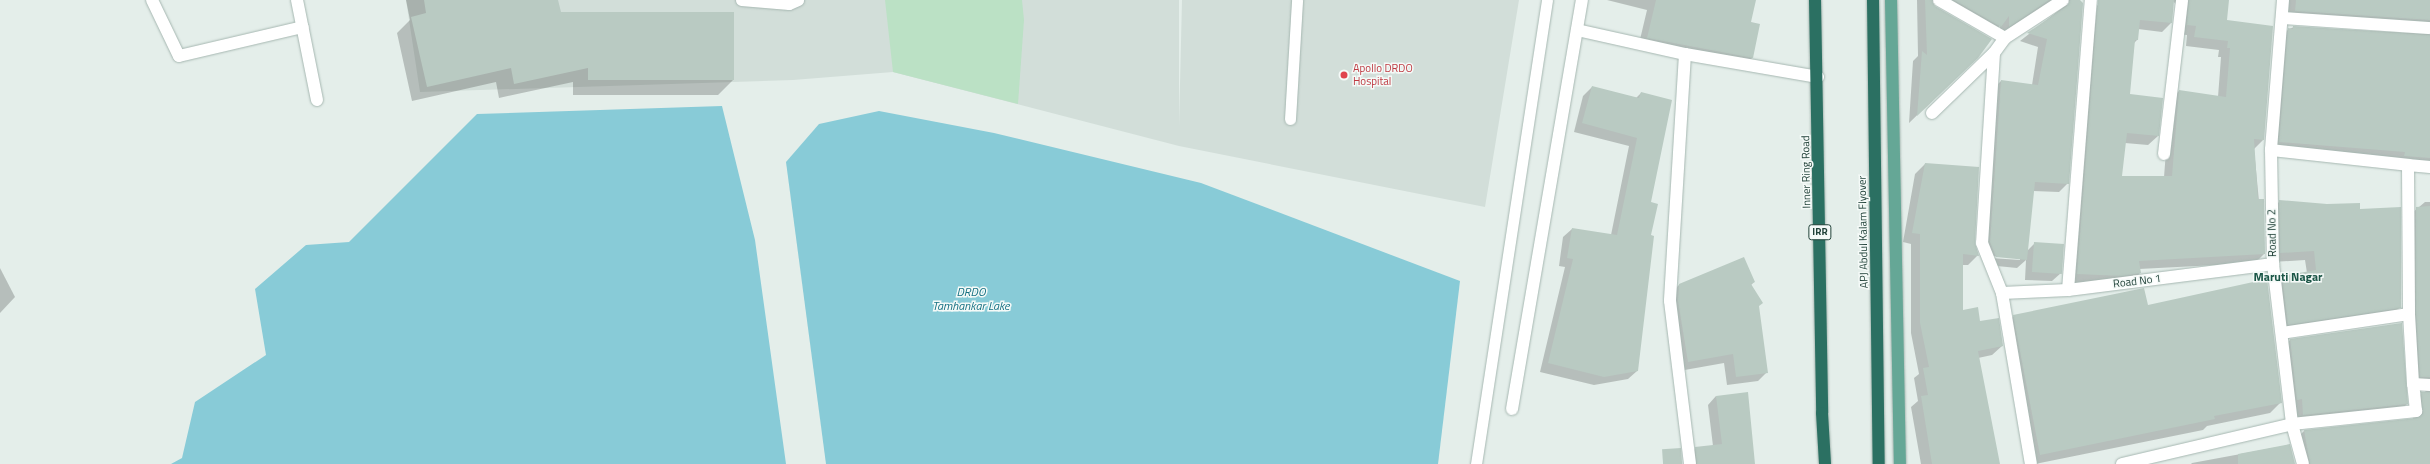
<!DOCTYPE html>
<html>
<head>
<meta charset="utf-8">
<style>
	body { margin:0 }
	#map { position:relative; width:2430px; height:464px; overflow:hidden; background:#e4eeea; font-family:"Titillium Web",sans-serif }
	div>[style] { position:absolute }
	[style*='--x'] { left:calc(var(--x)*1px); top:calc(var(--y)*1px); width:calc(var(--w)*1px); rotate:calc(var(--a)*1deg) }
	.built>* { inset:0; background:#d2ded9 }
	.green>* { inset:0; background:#bbe1c5 }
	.water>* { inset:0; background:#88cbd7 }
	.shadow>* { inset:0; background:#0003 }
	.building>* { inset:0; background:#b9cac2; transform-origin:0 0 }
	.roads { filter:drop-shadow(0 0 1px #a6b7b1) drop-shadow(0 0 1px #a6b7b1) }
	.lane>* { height:11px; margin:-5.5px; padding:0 5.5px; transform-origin:5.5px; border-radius:5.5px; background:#fff }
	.street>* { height:12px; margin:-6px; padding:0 6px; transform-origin:6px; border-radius:6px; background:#fff }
	.primary>* { height:12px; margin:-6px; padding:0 6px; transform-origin:6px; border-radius:6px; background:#65a796 }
	.highway>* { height:12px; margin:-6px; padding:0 6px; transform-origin:6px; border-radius:6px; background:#2b7062 }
	.dots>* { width:11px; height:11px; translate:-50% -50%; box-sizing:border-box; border:2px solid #f5faf8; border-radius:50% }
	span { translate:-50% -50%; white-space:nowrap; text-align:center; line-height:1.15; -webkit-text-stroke:3px #f5faf8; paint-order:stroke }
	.shield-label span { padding:1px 3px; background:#f5faf8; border:1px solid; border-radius:3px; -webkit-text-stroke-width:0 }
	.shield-label { font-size:10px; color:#214239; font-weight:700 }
	.health-label { font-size:11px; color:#be3a42 }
	.left { translate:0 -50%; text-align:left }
	.street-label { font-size:11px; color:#214239 }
	.neighbourhood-label { font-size:12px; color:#1b5647; font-weight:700 }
	.water-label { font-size:12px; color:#167183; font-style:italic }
</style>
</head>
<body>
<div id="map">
	<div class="built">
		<i style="clip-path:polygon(406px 0,1179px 0,1179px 126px,1182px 0,1519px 0,1485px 207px,1179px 146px,893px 72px,793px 80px,420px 92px)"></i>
	</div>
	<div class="green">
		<i style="clip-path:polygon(885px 0,1022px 0,1024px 20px,1018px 104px,893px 72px)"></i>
	</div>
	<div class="water">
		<i style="clip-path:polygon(722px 106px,755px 240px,786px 464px,171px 464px,182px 458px,195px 402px,266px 355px,255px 289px,306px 245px,349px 242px,477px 114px)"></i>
		<i style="clip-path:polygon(879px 111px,994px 133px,1201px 183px,1460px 281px,1438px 464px,826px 464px,786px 162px,819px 124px)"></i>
	</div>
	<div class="shadow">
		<i style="clip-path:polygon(406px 0,557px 0,560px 13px,733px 80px,718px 95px,573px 95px,573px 82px,499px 98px,496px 82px,412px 101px,397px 33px,410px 20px)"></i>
		<i style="clip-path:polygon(1607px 0,1754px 0,1750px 23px,1752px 58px,1742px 68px,1638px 48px,1647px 10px)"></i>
		<i style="clip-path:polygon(evenodd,1917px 0,2078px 0,2068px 183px,2059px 192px,2033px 191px,2027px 251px,2035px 243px,2061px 273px,2052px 281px,2025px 280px,2026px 260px,2017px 268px,1987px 265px,1993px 89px,2001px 81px,2032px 85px,2038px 47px,2020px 41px,2062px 8px,2057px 1px,2000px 34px,2000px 26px,1991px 35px,1931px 2px,1968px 66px,1909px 123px,1913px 61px,1918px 56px,1917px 0,1991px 256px,2020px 258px,2020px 260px,1991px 258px,1991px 256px)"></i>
		<i style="clip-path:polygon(evenodd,2102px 0,2228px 0,2226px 20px,2263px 140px,2254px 149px,2264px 254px,2255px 263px,2139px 269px,2140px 273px,2131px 282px,2112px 284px,2068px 283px,2097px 6px,2102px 0,2173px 1px,2181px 10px,2178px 34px,2187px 35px,2186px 46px,2219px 50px,2218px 57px,2221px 57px,2218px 97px,2179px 91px,2170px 100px,2164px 177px,2121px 177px,2125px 143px,2148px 145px,2158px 136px,2129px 95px,2134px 43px,2137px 40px,2138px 29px,2162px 32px,2171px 23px,2173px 1px)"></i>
		<i style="clip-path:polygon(2288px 0,2430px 0,2430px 168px,2270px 151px,2279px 38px,2289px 29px,2294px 27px,2428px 34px,2421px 29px,2286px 20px)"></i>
		<i style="clip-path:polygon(1592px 87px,1636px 98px,1641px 93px,1649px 203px,1649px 236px,1637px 371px,1628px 379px,1594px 385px,1540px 372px,1565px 267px,1559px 266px,1563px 237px,1572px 229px,1611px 235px,1629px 146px,1574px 132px,1583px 96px)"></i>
		<i style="clip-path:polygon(1925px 164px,1974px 243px,1978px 255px,1968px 265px,1962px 265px,1962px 311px,1979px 323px,2002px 346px,1992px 355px,1978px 358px,1998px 464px,1921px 464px,1911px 407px,1918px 401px,1914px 378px,1919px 374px,1911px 333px,1911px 244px,1903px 242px,1915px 174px)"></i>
		<i style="clip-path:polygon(2280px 201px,2359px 210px,2400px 307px,2391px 316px,2279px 333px,2274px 286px,2283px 277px,2307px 273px,2305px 260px,2272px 262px,2271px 210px)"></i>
		<i style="clip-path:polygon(2425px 202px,2430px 202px,2430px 464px,2298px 464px,2294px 441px,2304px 431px,2413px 420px,2412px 403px,2422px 393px,2426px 393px,2424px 388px,2410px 387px,2406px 218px)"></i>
		<i style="clip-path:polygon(0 268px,15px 297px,0 313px)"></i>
		<i style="clip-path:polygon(1754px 282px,1751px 285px,1758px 307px,1767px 372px,1758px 381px,1727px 385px,1724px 363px,1679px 371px,1670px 294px,1679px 285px)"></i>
		<i style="clip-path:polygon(2147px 307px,2281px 402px,2270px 413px,2207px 426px,2203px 430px,2035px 464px,2003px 327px,2014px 316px)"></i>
		<i style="clip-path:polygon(2401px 324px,2407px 404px,2398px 413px,2294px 424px,2281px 349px,2290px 340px)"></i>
		<i style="clip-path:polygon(1716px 396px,1754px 464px,1689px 464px,1688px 456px,1696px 448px,1713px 446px,1708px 405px)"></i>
		<i style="clip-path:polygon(2289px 445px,2294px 464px,2191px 464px,2192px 463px)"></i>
	</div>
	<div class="building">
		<i style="clip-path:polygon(424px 0,558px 0,561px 12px,734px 12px,734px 80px,588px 80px,588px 68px,514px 84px,511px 68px,427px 87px,411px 17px,426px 13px)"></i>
		<i style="clip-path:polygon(1656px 0,1756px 0,1751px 22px,1760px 24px,1753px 58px,1647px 38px)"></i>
		<i style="clip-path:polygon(1925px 0,1932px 0,1935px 6px,1992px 39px,1978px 58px,1917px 116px,1922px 51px,1927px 55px)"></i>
		<i style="clip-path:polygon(1954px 0,2049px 0,2009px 27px,2009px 16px,2001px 27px)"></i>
		<i style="clip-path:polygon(2070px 0,2080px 0,2083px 3px,2069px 184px,2035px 182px,2027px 260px,1996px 257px,1990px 242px,2001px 80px,2038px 85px,2047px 39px,2027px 33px,2067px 6px)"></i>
		<i style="clip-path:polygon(2098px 0,2174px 0,2172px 23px,2140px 20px,2138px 40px,2135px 40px,2130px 94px,2163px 98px,2159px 136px,2127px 133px,2122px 176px,2172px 176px,2179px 90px,2226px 97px,2230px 48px,2227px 48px,2228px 41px,2194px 37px,2196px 26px,2187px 25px,2189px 0,2229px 0,2227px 20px,2273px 26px,2264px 140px,2254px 139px,2258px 199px,2264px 199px,2265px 254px,2139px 261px,2141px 273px,2122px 276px,2077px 274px)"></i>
		<i style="clip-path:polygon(2296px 0,2430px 0,2430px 20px,2295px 11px)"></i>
		<i style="clip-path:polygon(2293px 26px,2430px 35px,2430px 158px,2404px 156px,2405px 152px,2279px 142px,2288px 28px,2293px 29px)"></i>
		<i style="clip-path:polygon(1592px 86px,1639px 98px,1641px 92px,1672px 100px,1651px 202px,1658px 204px,1651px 235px,1654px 236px,1638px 371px,1604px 377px,1548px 363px,1573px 259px,1567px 258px,1572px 228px,1617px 235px,1637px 138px,1582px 123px)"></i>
		<i style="clip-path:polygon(1925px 163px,1979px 167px,1975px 243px,1979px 256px,1963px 254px,1963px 310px,1978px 307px,1980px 321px,1999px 318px,2003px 346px,1978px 351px,2000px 464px,1932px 464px,1921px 396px,1928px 395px,1923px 368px,1929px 367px,1920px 323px,1920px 234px,1912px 233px)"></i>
		<i style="clip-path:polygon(2279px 200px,2327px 204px,2360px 203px,2360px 209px,2401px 207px,2401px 308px,2288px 325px,2282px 276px,2316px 270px,2314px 251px,2280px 253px)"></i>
		<i style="clip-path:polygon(2430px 206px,2430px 377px,2420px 377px,2416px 314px,2416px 207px)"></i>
		<i style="left:2034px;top:242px;width:30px;height:30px;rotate:4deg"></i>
		<i style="clip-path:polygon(1744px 257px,1755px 282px,1751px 284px,1763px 303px,1759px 306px,1768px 373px,1736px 377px,1733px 354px,1688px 362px,1678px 301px,1679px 284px)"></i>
		<i style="clip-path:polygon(2267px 279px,2282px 403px,2214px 416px,2215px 419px,2040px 455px,2013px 315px,2144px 288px,2148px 305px)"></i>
		<i style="clip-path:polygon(2402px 323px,2408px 404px,2303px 415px,2302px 399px,2297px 400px,2290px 339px)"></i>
		<i style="clip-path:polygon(1748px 392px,1755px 464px,1697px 464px,1695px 447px,1722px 444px,1716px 396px)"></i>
		<i style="clip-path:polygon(2421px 392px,2430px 392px,2430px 464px,2310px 464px,2304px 430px,2417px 418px,2423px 414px)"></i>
		<i style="clip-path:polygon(2290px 444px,2295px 464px,2238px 464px,2238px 454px)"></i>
		<i style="left:1681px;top:448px;width:16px;height:19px;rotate:86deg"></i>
	</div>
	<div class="roads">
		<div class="lane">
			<i style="--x:741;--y:0;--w:48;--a:4.8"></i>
			<i style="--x:789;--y:4;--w:10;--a:-24"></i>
			<i style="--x:1290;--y:119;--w:119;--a:-86.6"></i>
			<i style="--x:1476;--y:464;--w:469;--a:-81.3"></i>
		</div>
		<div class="street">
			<i style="--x:152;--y:0;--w:62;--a:64.3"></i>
			<i style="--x:179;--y:56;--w:127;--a:-13.2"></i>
			<i style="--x:297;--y:0;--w:102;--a:78.7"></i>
			<i style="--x:1939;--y:0;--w:76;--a:29.9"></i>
			<i style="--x:2283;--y:0;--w:150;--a:94.6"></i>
			<i style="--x:2271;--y:150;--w:114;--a:89"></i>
			<i style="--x:2273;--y:264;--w:161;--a:83.2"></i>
			<i style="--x:2292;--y:424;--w:41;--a:74.6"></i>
			<i style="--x:2282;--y:18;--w:148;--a:3.9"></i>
			<i style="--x:1577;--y:30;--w:111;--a:12.5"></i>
			<i style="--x:1685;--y:54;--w:135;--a:9.8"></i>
			<i style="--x:1994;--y:53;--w:190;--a:93.6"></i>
			<i style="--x:1982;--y:243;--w:54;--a:68.2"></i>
			<i style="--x:2002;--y:293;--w:173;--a:80.4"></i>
			<i style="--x:1685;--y:54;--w:247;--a:93.5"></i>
			<i style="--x:1670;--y:301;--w:164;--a:83"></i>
			<i style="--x:1932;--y:113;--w:86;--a:-44.1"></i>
			<i style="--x:1994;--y:53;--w:19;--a:-54"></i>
			<i style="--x:2005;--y:38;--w:69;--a:-33.2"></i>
			<i style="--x:2271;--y:150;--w:138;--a:6.2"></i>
			<i style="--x:2408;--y:165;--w:149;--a:89.6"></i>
			<i style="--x:2409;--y:314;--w:128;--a:171.5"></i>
			<i style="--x:2164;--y:154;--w:155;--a:-83.3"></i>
			<i style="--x:2408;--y:165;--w:22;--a:5"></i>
			<i style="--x:2068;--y:290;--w:291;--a:-85.5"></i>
			<i style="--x:2002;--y:293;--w:66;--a:-2.6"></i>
			<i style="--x:2068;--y:290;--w:207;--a:-7.2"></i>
			<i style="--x:2409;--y:314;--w:70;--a:86.7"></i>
			<i style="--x:1512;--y:409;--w:415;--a:-80.3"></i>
			<i style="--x:2122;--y:464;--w:175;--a:-13.2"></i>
			<i style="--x:2292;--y:424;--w:125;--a:-6"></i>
			<i style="--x:2416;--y:411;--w:27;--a:-96"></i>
			<i style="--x:2413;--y:384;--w:17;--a:3"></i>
		</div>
		<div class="primary">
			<i style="--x:1891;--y:0;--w:464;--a:88.9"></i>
		</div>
		<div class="highway">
			<i style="--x:1815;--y:0;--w:413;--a:89"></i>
			<i style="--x:1822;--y:413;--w:51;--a:86.6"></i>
			<i style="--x:1873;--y:0;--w:464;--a:89.3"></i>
		</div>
	</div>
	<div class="dots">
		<i style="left:1344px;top:75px;background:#e0444e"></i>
	</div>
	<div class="shield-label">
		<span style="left:1820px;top:232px">IRR</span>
	</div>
	<div class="health-label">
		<span class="left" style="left:1353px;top:75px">Apollo DRDO<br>Hospital</span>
	</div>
	<div class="street-label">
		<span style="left:1806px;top:172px;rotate:-91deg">Inner Ring Road</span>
		<span style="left:1863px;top:232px;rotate:-91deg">APJ Abdul Kalam Flyover</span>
		<span style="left:2272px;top:233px;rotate:-91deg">Road No 2</span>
		<span style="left:2137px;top:281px;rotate:-7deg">Road No 1</span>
	</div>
	<div class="neighbourhood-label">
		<span style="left:2288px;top:277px">Maruti Nagar</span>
	</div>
	<div class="water-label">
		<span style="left:971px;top:299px">DRDO<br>Tamhankar Lake</span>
	</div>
</div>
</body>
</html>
